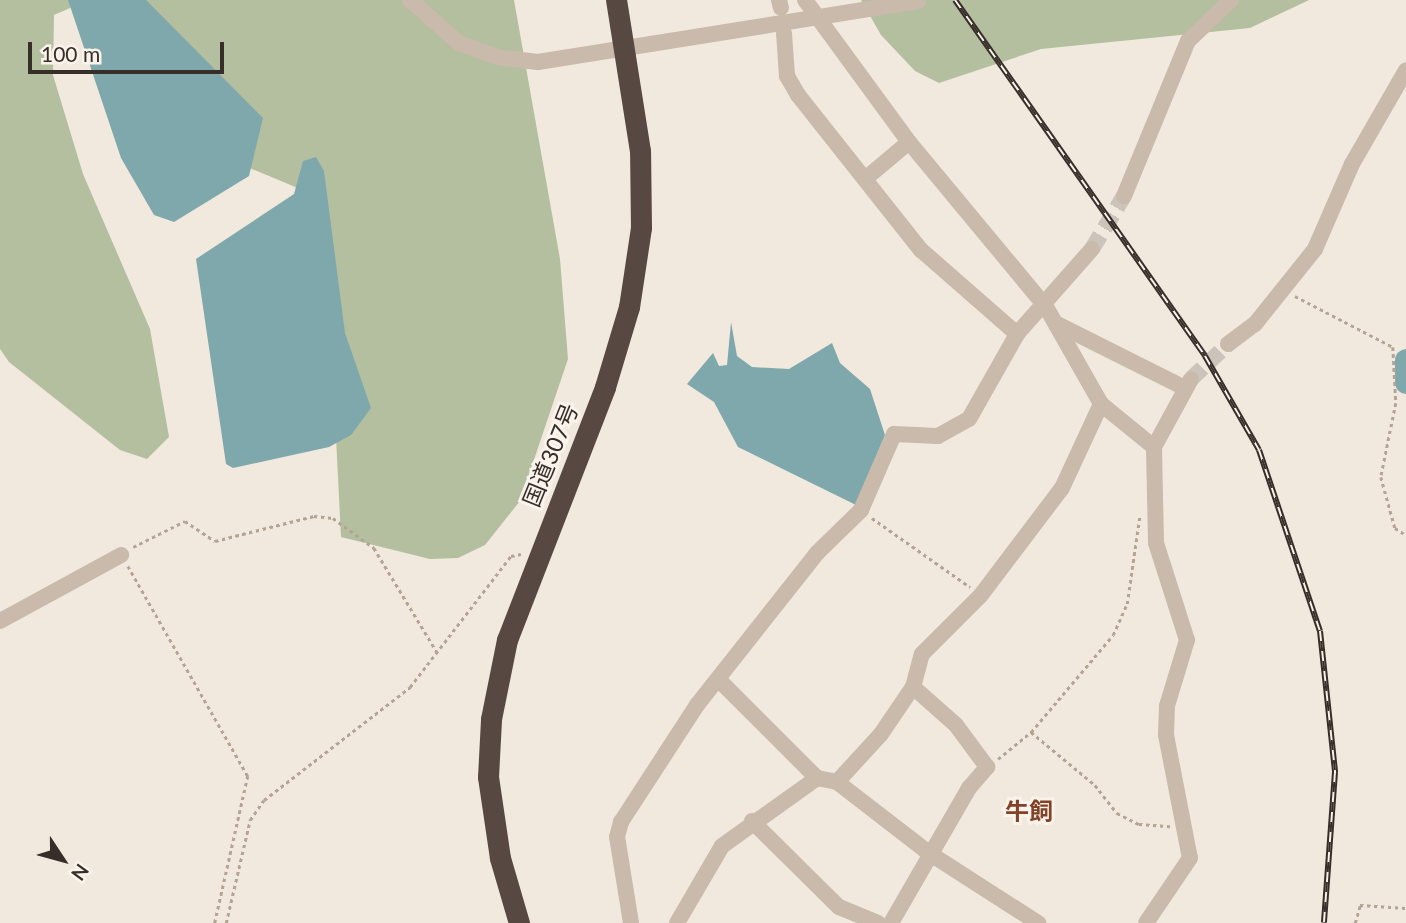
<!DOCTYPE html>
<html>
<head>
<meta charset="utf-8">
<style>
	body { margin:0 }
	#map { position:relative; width:1406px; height:923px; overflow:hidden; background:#f1e9de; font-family:Lato,"Noto Sans JP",sans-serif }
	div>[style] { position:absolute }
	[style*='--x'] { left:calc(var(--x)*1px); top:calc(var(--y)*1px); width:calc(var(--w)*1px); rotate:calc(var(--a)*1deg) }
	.green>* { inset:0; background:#b3bf9f }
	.water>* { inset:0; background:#7fa8ac }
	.river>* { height:23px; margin:-11.5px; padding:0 11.5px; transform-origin:11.5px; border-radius:11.5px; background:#7fa8ac }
	.minor-tunnel>* { height:16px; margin-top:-8px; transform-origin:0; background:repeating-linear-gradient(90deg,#ccc4ba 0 16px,transparent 0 24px) }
	.path>* { height:2.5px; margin-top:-1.25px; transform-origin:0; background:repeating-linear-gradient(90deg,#b4a495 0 3.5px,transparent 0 7px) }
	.minor>* { height:16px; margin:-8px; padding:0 8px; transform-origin:8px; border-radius:8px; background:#c9baab }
	.highway>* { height:21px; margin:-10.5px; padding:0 10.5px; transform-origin:10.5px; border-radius:10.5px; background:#574941 }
	.rail>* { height:6px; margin-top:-3px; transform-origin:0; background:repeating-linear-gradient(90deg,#f9f3eb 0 10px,#372e2a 0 20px); box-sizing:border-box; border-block:2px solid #372e2a }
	span { translate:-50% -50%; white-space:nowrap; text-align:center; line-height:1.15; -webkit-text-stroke:6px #f9f3eb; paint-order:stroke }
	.street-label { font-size:23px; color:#372e2a }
	.neighbourhood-label { font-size:24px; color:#814228; font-weight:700 }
	.north { position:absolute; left:28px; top:825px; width:70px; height:70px; -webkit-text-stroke:5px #f9f3eb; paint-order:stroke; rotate:126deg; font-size:19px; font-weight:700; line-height:28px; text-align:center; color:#372e2a }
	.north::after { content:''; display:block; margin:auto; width:24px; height:32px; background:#372e2a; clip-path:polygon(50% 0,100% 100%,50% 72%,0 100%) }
	.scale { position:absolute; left:28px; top:42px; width:196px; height:32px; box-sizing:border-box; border:4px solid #372e2a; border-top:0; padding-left:9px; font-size:21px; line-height:24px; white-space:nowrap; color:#372e2a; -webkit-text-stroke:5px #f9f3eb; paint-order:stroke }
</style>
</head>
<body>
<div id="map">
	<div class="green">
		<i style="clip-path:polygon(0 0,514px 0,560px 259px,568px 359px,520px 501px,485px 545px,458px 558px,430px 559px,341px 537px,324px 199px,240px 164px,77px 5px,54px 15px,53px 75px,83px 174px,150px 329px,169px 437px,147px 459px,120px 450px,9px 362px,0 349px)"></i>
		<i style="clip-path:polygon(861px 0,1309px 0,1250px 28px,1041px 49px,939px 83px,915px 71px,881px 35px)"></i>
	</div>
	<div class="water">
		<i style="clip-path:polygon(68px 0,146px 0,263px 118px,249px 176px,174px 222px,154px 215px,121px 158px)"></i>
		<i style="clip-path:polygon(316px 157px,324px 171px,345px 333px,371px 408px,351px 435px,329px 447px,233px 468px,226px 464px,196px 259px,294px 194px,303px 161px)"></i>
		<i style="clip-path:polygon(731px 322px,737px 356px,752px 367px,789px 369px,832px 343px,840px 363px,870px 389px,885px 435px,856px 505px,738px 447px,714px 402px,687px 384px,713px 353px,719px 366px,727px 365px)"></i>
	</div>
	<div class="river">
		<i style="--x:1406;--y:360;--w:22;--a:90"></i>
	</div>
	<div class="minor-tunnel">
		<i style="--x:1092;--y:249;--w:62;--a:-58.9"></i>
		<i style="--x:1191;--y:379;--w:51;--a:-43.4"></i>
	</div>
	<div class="path">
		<i style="--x:1295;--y:296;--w:110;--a:27.5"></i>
		<i style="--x:1393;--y:347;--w:56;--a:86.9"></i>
		<i style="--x:1396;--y:403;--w:76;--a:101.5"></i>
		<i style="--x:1381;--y:477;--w:53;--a:74.6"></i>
		<i style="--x:1395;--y:528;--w:13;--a:32"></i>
		<i style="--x:872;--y:518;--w:120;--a:35.1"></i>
		<i style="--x:133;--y:547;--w:58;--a:-26.6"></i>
		<i style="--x:185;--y:521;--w:36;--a:34"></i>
		<i style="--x:215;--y:541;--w:102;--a:-14.2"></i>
		<i style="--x:314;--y:516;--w:19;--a:6"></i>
		<i style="--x:333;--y:518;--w:51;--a:36.2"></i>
		<i style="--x:374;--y:548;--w:122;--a:58.8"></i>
		<i style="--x:128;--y:566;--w:242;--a:60.3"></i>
		<i style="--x:248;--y:776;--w:151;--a:102.7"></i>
		<i style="--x:1031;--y:732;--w:83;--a:39.6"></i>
		<i style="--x:1095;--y:785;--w:36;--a:52"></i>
		<i style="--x:1117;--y:813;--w:25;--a:27"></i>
		<i style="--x:1139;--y:824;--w:31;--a:4"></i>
		<i style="--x:998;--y:759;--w:43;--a:-39.3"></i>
		<i style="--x:1031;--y:732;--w:127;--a:-49.8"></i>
		<i style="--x:1113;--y:635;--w:34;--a:-66"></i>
		<i style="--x:1127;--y:604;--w:91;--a:-81.8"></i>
		<i style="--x:226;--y:923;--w:106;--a:-76.9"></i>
		<i style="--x:250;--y:820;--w:24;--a:-55"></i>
		<i style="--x:264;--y:800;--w:185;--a:-37.7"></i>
		<i style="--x:410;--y:687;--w:165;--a:-52.4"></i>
		<i style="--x:511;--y:556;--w:10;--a:-11"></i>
		<i style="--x:1355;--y:923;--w:19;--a:-74"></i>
		<i style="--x:1360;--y:905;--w:46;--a:3.7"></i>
	</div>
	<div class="minor">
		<i style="--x:410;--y:0;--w:65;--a:41.3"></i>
		<i style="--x:459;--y:43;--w:40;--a:20.2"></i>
		<i style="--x:497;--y:57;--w:41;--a:7"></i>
		<i style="--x:538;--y:62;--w:385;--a:-9.1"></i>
		<i style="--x:779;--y:0;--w:8;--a:76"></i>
		<i style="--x:805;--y:0;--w:176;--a:53.8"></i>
		<i style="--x:909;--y:142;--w:214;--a:50.3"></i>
		<i style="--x:1046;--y:307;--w:112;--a:60.4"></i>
		<i style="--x:1101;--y:404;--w:68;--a:39.1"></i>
		<i style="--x:1154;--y:447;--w:96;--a:88.8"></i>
		<i style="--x:1156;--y:543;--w:102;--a:72.3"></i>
		<i style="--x:1187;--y:640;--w:69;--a:106.9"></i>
		<i style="--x:1167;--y:706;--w:29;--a:92"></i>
		<i style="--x:1166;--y:735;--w:125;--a:79"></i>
		<i style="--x:1190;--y:858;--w:78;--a:124.1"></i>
		<i style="--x:784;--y:33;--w:43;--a:86"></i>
		<i style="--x:787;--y:76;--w:22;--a:60"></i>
		<i style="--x:798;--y:95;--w:198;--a:51.6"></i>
		<i style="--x:921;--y:250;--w:128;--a:41.2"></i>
		<i style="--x:865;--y:179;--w:57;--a:-40.1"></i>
		<i style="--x:1124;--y:196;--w:168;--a:-67.6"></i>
		<i style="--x:1188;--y:41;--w:59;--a:-43.6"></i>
		<i style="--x:1057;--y:324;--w:141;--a:26.6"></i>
		<i style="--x:1228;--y:344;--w:34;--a:-37"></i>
		<i style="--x:1255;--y:324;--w:96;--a:-51.3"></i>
		<i style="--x:1315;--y:249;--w:93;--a:-66.5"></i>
		<i style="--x:1352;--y:164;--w:108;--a:-60.1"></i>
		<i style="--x:1154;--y:447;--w:77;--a:-61.4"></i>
		<i style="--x:0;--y:621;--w:138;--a:-28.6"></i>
		<i style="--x:721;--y:682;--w:136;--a:45"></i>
		<i style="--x:837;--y:782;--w:65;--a:-47.5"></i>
		<i style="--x:881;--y:734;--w:57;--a:-55.8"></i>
		<i style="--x:913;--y:687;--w:34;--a:-75"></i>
		<i style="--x:922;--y:654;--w:83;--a:-45"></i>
		<i style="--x:981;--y:595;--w:134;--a:-52.9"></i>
		<i style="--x:1062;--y:488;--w:93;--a:-65.1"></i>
		<i style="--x:752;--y:821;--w:122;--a:44.7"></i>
		<i style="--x:839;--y:907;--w:42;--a:22.3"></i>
		<i style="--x:631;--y:923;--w:87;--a:-99.2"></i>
		<i style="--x:617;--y:837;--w:16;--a:-75"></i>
		<i style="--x:621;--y:822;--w:140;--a:-57"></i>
		<i style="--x:697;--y:705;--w:194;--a:-51.7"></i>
		<i style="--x:817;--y:553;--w:62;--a:-44.3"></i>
		<i style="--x:861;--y:510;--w:83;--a:-66.5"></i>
		<i style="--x:894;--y:434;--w:44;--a:2.6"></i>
		<i style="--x:938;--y:436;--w:35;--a:-29"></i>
		<i style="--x:969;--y:419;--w:98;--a:-60.5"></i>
		<i style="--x:1017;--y:334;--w:113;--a:-48.6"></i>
		<i style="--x:677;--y:923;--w:89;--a:-59.7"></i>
		<i style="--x:722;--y:846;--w:117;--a:-35.6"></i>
		<i style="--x:817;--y:778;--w:20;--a:11"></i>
		<i style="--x:837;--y:782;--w:116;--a:37.7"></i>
		<i style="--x:929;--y:853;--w:130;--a:32.7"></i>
		<i style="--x:891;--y:923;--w:156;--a:-60"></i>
		<i style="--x:969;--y:788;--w:28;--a:-49"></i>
		<i style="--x:987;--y:767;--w:52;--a:-126.4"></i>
		<i style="--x:956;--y:725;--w:57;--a:-138.5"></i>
	</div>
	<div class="highway">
		<i style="--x:519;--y:923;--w:68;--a:-106.3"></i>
		<i style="--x:500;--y:858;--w:82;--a:-98.4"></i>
		<i style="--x:488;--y:777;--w:58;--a:-87"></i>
		<i style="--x:491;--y:719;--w:81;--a:-78.6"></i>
		<i style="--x:507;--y:640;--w:271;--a:-68.8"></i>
		<i style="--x:605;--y:387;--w:84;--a:-73.3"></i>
		<i style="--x:629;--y:307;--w:80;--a:-81.4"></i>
		<i style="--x:641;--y:228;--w:77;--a:-90.7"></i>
		<i style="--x:640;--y:151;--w:153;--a:-99"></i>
	</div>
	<div class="rail">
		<i style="--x:955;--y:0;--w:435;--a:54.9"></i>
		<i style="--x:1205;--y:356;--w:108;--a:60.1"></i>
		<i style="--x:1259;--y:450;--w:191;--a:71.4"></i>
		<i style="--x:1320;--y:631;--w:142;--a:83.9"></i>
		<i style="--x:1335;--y:772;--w:151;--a:94.2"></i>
	</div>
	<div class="street-label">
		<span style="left:550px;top:455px;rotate:-68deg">国道307号</span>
	</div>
	<div class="neighbourhood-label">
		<span style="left:1029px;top:811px">牛飼</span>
	</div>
	<div class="north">N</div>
	<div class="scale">100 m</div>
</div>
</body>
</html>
